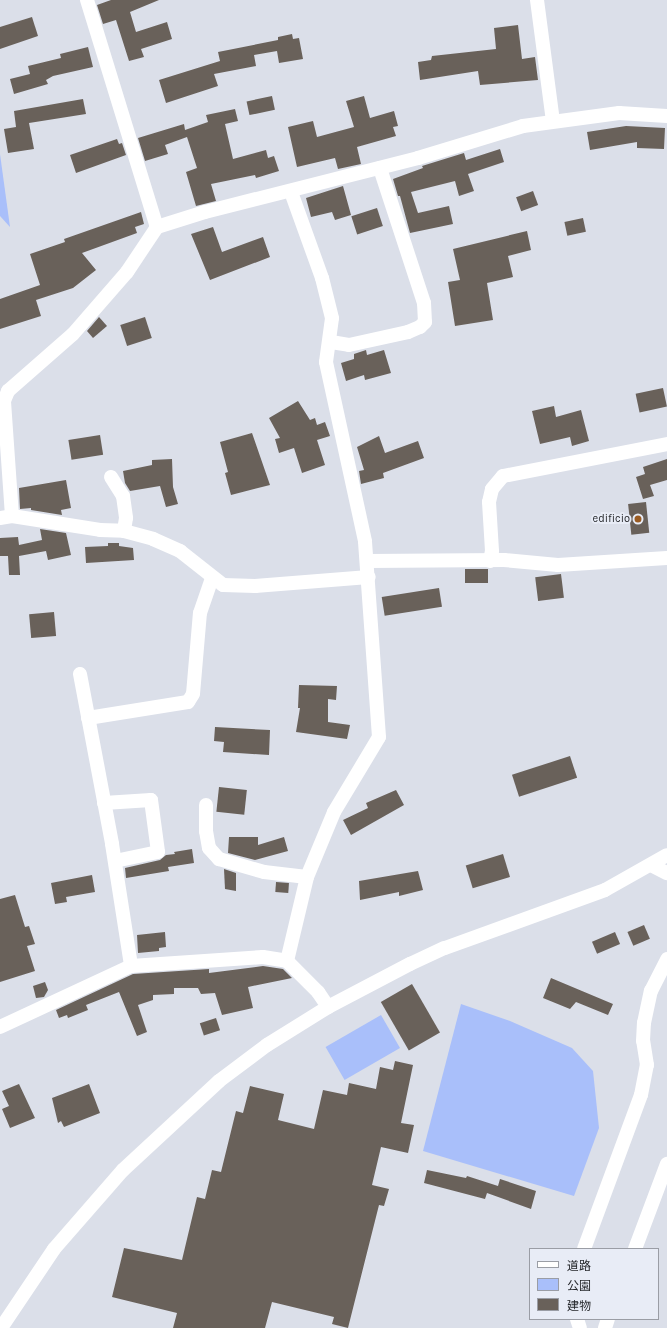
<!DOCTYPE html>
<html>
<head>
<meta charset="utf-8">
<style>
	body { margin:0 }
	#map { position:relative; width:667px; height:1328px; overflow:hidden; background:#dbdfe9; font-family:Karla,"Noto Sans JP",sans-serif }
	div>[style] { position:absolute }
	[style*='--x'] { left:calc(var(--x)*1px); top:calc(var(--y)*1px); width:calc(var(--w)*1px); rotate:calc(var(--a)*1deg) }
	.green>* { inset:0; background:#a9bffa; transform-origin:0 0 }
	.building>* { inset:0; background:#69615a; transform-origin:0 0 }
	.minor>* { height:14px; margin:-7px; padding:0 7px; transform-origin:7px; border-radius:7px; background:#fff }
	.dots>* { width:11px; height:11px; translate:-50% -50%; box-sizing:border-box; border:2px solid #e8ecf6; border-radius:50% }
	span { translate:-50% -50%; white-space:nowrap; text-align:center; line-height:1.15; -webkit-text-stroke:4px #e8ecf6; paint-order:stroke }
	.poi-label { font-size:11px; color:#25272b }
	.right { translate:-100% -50%; text-align:right }
	.legend { position:absolute; left:529px; top:1248px; width:130px; height:72px; box-sizing:border-box; background:#e8ecf6; border:1px solid #9a9da5; margin:0; padding:5px 7px; list-style:none; font-size:12px; color:#25272b }
	.legend li { display:flex; align-items:center; gap:8px; height:20px }
	.legend b { width:20px; border:1px solid #9a9da5 }
</style>
</head>
<body>
<div id="map">
	<div class="green">
		<i style="clip-path:polygon(0 154px,10px 227px,0 216px)"></i>
		<i style="clip-path:polygon(461px 1004px,510px 1021px,572px 1048px,593px 1071px,599px 1128px,574px 1196px,423px 1151px)"></i>
		<i style="left:381px;top:1015px;width:38px;height:64px;rotate:60deg"></i>
	</div>
	<div class="building">
		<i style="clip-path:polygon(111px 0,159px 0,130px 12px,136px 32px,167px 22px,172px 39px,141px 49px,144px 57px,129px 61px,116px 20px,103px 24px,97px 5px)"></i>
		<i style="clip-path:polygon(32px 17px,38px 36px,0 49px,0 27px)"></i>
		<i style="clip-path:polygon(518px 25px,522px 59px,535px 57px,538px 80px,480px 85px,478px 71px,420px 80px,418px 62px,431px 60px,432px 56px,496px 49px,494px 28px)"></i>
		<i style="clip-path:polygon(292px 34px,293px 39px,299px 38px,303px 59px,279px 63px,277px 51px,254px 55px,256px 66px,214px 74px,218px 86px,166px 103px,159px 80px,220px 61px,218px 52px,278px 40px,278px 37px)"></i>
		<i style="clip-path:polygon(88px 47px,93px 67px,53px 76px,46px 80px,48px 84px,14px 94px,10px 79px,30px 74px,28px 66px,61px 58px,60px 54px)"></i>
		<i style="left:272px;top:96px;width:14px;height:26px;rotate:78deg"></i>
		<i style="clip-path:polygon(364px 96px,370px 118px,394px 111px,398px 126px,393px 127px,396px 136px,357px 147px,361px 164px,338px 169px,335px 158px,297px 167px,288px 127px,313px 121px,317px 137px,354px 127px,346px 101px)"></i>
		<i style="clip-path:polygon(83px 99px,86px 114px,29px 123px,34px 149px,8px 153px,4px 129px,16px 127px,14px 111px)"></i>
		<i style="clip-path:polygon(235px 109px,238px 121px,225px 124px,233px 159px,266px 150px,268px 158px,274px 156px,279px 171px,256px 178px,255px 175px,211px 184px,216px 201px,196px 206px,186px 172px,197px 168px,187px 137px,165px 145px,168px 154px,145px 161px,138px 138px,184px 124px,185px 130px,208px 122px,206px 115px)"></i>
		<i style="clip-path:polygon(626px 126px,665px 128px,664px 149px,637px 148px,637px 142px,590px 150px,587px 132px)"></i>
		<i style="clip-path:polygon(117px 139px,119px 144px,122px 143px,126px 155px,76px 173px,70px 155px)"></i>
		<i style="clip-path:polygon(500px 149px,504px 162px,468px 174px,474px 191px,459px 196px,455px 181px,411px 192px,418px 213px,449px 206px,453px 224px,410px 233px,400px 196px,398px 196px,393px 179px,423px 168px,422px 166px,464px 153px,466px 160px)"></i>
		<i style="clip-path:polygon(343px 186px,351px 215px,335px 220px,332px 212px,311px 217px,306px 198px)"></i>
		<i style="left:533px;top:191px;width:15px;height:18px;rotate:70deg"></i>
		<i style="left:377px;top:208px;width:19px;height:27px;rotate:72deg"></i>
		<i style="clip-path:polygon(141px 212px,144px 224px,135px 227px,137px 233px,82px 253px,96px 270px,73px 288px,36px 300px,41px 316px,0 329px,0 299px,40px 285px,30px 254px,65px 242px,64px 239px)"></i>
		<i style="left:583px;top:218px;width:14px;height:19px;rotate:78deg"></i>
		<i style="clip-path:polygon(213px 227px,222px 252px,263px 237px,270px 257px,210px 280px,191px 234px)"></i>
		<i style="clip-path:polygon(527px 231px,531px 250px,508px 256px,513px 277px,487px 283px,493px 320px,455px 326px,448px 282px,460px 280px,453px 249px)"></i>
		<i style="clip-path:polygon(99px 317px,107px 326px,93px 338px,87px 331px)"></i>
		<i style="left:145px;top:317px;width:22px;height:26px;rotate:72deg"></i>
		<i style="clip-path:polygon(366px 350px,367px 355px,384px 350px,391px 373px,365px 380px,364px 375px,346px 381px,341px 363px,354px 359px,354px 354px)"></i>
		<i style="left:663px;top:388px;width:19px;height:28px;rotate:78deg"></i>
		<i style="clip-path:polygon(298px 401px,310px 420px,315px 418px,317px 425px,325px 422px,330px 436px,317px 440px,325px 465px,302px 473px,294px 448px,279px 453px,275px 439px,280px 438px,269px 418px)"></i>
		<i style="clip-path:polygon(554px 406px,556px 417px,581px 410px,589px 441px,572px 446px,570px 437px,540px 444px,532px 411px)"></i>
		<i style="clip-path:polygon(252px 433px,270px 485px,231px 495px,225px 473px,228px 472px,220px 442px)"></i>
		<i style="left:100px;top:435px;width:20px;height:32px;rotate:81deg"></i>
		<i style="clip-path:polygon(379px 436px,385px 453px,418px 441px,424px 458px,383px 473px,384px 478px,361px 484px,359px 471px,364px 470px,357px 447px)"></i>
		<i style="clip-path:polygon(172px 459px,173px 487px,178px 504px,166px 507px,160px 486px,130px 491px,125px 483px,123px 471px,152px 465px,152px 460px)"></i>
		<i style="clip-path:polygon(667px 459px,667px 480px,650px 485px,654px 496px,643px 499px,636px 477px,645px 474px,643px 467px)"></i>
		<i style="clip-path:polygon(66px 480px,71px 508px,61px 510px,62px 515px,31px 510px,31px 508px,20px 509px,19px 488px)"></i>
		<i style="left:646px;top:502px;width:31px;height:18px;rotate:84deg"></i>
		<i style="clip-path:polygon(40px 529px,66px 533px,71px 555px,48px 560px,46px 551px,19px 556px,20px 575px,9px 575px,8px 556px,0 556px,0 538px,18px 537px,19px 545px,42px 540px)"></i>
		<i style="clip-path:polygon(108px 543px,119px 543px,119px 546px,133px 548px,134px 560px,86px 563px,85px 547px,108px 546px)"></i>
		<i style="left:465px;top:569px;width:23px;height:14px"></i>
		<i style="left:561px;top:574px;width:24px;height:26px;rotate:83deg"></i>
		<i style="left:439px;top:588px;width:19px;height:58px;rotate:81deg"></i>
		<i style="left:54px;top:612px;width:24px;height:25px;rotate:85deg"></i>
		<i style="clip-path:polygon(299px 685px,337px 686px,336px 700px,328px 699px,328px 722px,350px 725px,347px 739px,296px 732px,300px 708px,298px 708px)"></i>
		<i style="clip-path:polygon(215px 727px,270px 730px,269px 755px,223px 752px,224px 742px,214px 741px)"></i>
		<i style="left:570px;top:756px;width:23px;height:61px;rotate:72deg"></i>
		<i style="left:219px;top:787px;width:28px;height:25px;rotate:6deg"></i>
		<i style="clip-path:polygon(396px 790px,404px 805px,351px 835px,343px 820px,368px 808px,366px 803px)"></i>
		<i style="clip-path:polygon(229px 837px,258px 837px,258px 845px,284px 837px,288px 851px,255px 860px,228px 853px)"></i>
		<i style="clip-path:polygon(192px 849px,194px 863px,168px 867px,169px 871px,126px 878px,125px 868px,160px 860px,166px 855px,175px 854px,174px 852px)"></i>
		<i style="left:503px;top:854px;width:24px;height:39px;rotate:73deg"></i>
		<i style="clip-path:polygon(224px 869px,236px 873px,236px 891px,225px 889px)"></i>
		<i style="clip-path:polygon(418px 871px,423px 890px,399px 896px,399px 892px,360px 900px,359px 881px)"></i>
		<i style="clip-path:polygon(92px 875px,95px 892px,66px 897px,67px 902px,55px 904px,51px 883px)"></i>
		<i style="left:276px;top:882px;width:13px;height:10px;rotate:4deg"></i>
		<i style="clip-path:polygon(15px 895px,25px 927px,29px 926px,35px 944px,27px 946px,35px 971px,0 982px,0 899px)"></i>
		<i style="left:644px;top:925px;width:15px;height:18px;rotate:67deg"></i>
		<i style="clip-path:polygon(165px 932px,166px 947px,159px 948px,159px 951px,138px 953px,137px 935px)"></i>
		<i style="left:615px;top:932px;width:13px;height:25px;rotate:67deg"></i>
		<i style="clip-path:polygon(263px 966px,283px 969px,292px 978px,248px 987px,253px 1008px,222px 1015px,215px 993px,201px 994px,198px 988px,174px 988px,174px 994px,153px 995px,153px 1000px,138px 1005px,147px 1032px,137px 1036px,119px 992px,86px 1005px,88px 1010px,68px 1018px,67px 1015px,59px 1018px,56px 1010px,133px 974px,209px 969px,209px 973px)"></i>
		<i style="clip-path:polygon(551px 978px,613px 1004px,608px 1015px,576px 1002px,570px 1009px,543px 998px)"></i>
		<i style="clip-path:polygon(45px 982px,48px 990px,44px 997px,36px 998px,33px 986px)"></i>
		<i style="left:412px;top:984px;width:56px;height:36px;rotate:60deg"></i>
		<i style="left:216px;top:1018px;width:13px;height:17px;rotate:72deg"></i>
		<i style="clip-path:polygon(395px 1061px,413px 1065px,401px 1123px,414px 1125px,408px 1153px,381px 1147px,372px 1185px,389px 1189px,384px 1206px,379px 1205px,348px 1328px,332px 1324px,334px 1317px,272px 1302px,265px 1328px,173px 1328px,177px 1313px,112px 1297px,124px 1248px,182px 1260px,197px 1197px,205px 1199px,212px 1170px,221px 1172px,236px 1111px,243px 1113px,250px 1086px,284px 1094px,278px 1120px,314px 1129px,323px 1090px,347px 1095px,349px 1083px,376px 1089px,380px 1067px,393px 1070px)"></i>
		<i style="clip-path:polygon(19px 1084px,35px 1118px,10px 1128px,2px 1109px,9px 1106px,2px 1091px)"></i>
		<i style="clip-path:polygon(89px 1084px,100px 1113px,64px 1127px,61px 1121px,58px 1123px,52px 1098px)"></i>
		<i style="clip-path:polygon(427px 1170px,466px 1178px,467px 1176px,498px 1186px,500px 1179px,536px 1191px,531px 1209px,487px 1193px,485px 1199px,424px 1183px)"></i>
	</div>
	<div class="minor">
		<i style="--x:87;--y:0;--w:238;--a:72.9"></i>
		<i style="--x:537;--y:0;--w:122;--a:82.5"></i>
		<i style="--x:331;--y:342;--w:18;--a:9"></i>
		<i style="--x:349;--y:345;--w:60;--a:-12.4"></i>
		<i style="--x:408;--y:332;--w:13;--a:-23"></i>
		<i style="--x:420;--y:327;--w:7;--a:-45"></i>
		<i style="--x:425;--y:322;--w:19;--a:-93"></i>
		<i style="--x:424;--y:303;--w:142;--a:-108.1"></i>
		<i style="--x:111;--y:477;--w:22;--a:58"></i>
		<i style="--x:123;--y:496;--w:22;--a:82"></i>
		<i style="--x:126;--y:518;--w:13;--a:99"></i>
		<i style="--x:12;--y:516;--w:115;--a:-94"></i>
		<i style="--x:4;--y:401;--w:11;--a:-68"></i>
		<i style="--x:8;--y:391;--w:86;--a:-41.2"></i>
		<i style="--x:73;--y:334;--w:82;--a:-48.9"></i>
		<i style="--x:127;--y:272;--w:54;--a:-56.3"></i>
		<i style="--x:157;--y:227;--w:50;--a:-17.4"></i>
		<i style="--x:205;--y:212;--w:220;--a:-14.2"></i>
		<i style="--x:418;--y:158;--w:110;--a:-16.9"></i>
		<i style="--x:523;--y:126;--w:97;--a:-7.7"></i>
		<i style="--x:619;--y:113;--w:48;--a:3.6"></i>
		<i style="--x:0;--y:518;--w:12;--a:-9"></i>
		<i style="--x:12;--y:516;--w:89;--a:9"></i>
		<i style="--x:100;--y:530;--w:24;--a:2"></i>
		<i style="--x:124;--y:531;--w:30;--a:15"></i>
		<i style="--x:153;--y:539;--w:30;--a:24"></i>
		<i style="--x:180;--y:551;--w:55;--a:38.3"></i>
		<i style="--x:223;--y:585;--w:32;--a:2"></i>
		<i style="--x:255;--y:586;--w:114;--a:-4.5"></i>
		<i style="--x:368;--y:561;--w:136;--a:-0.4"></i>
		<i style="--x:504;--y:560;--w:54;--a:5.3"></i>
		<i style="--x:558;--y:565;--w:109;--a:-3.7"></i>
		<i style="--x:490;--y:561;--w:10;--a:-79"></i>
		<i style="--x:492;--y:551;--w:49;--a:-93.5"></i>
		<i style="--x:489;--y:502;--w:13;--a:-77"></i>
		<i style="--x:492;--y:489;--w:17;--a:-50"></i>
		<i style="--x:503;--y:476;--w:167;--a:-11"></i>
		<i style="--x:80;--y:674;--w:173;--a:79.3"></i>
		<i style="--x:112;--y:844;--w:123;--a:81.1"></i>
		<i style="--x:88;--y:718;--w:101;--a:-9.1"></i>
		<i style="--x:188;--y:702;--w:9;--a:-58"></i>
		<i style="--x:193;--y:694;--w:81;--a:-85.1"></i>
		<i style="--x:200;--y:613;--w:36;--a:-71"></i>
		<i style="--x:104;--y:803;--w:47;--a:-3.7"></i>
		<i style="--x:151;--y:800;--w:52;--a:82.3"></i>
		<i style="--x:158;--y:852;--w:44;--a:168.2"></i>
		<i style="--x:206;--y:805;--w:26;--a:90"></i>
		<i style="--x:206;--y:831;--w:17;--a:80"></i>
		<i style="--x:209;--y:848;--w:15;--a:48"></i>
		<i style="--x:219;--y:859;--w:47;--a:16.1"></i>
		<i style="--x:264;--y:872;--w:43;--a:6.6"></i>
		<i style="--x:651;--y:865;--w:18;--a:27"></i>
		<i style="--x:287;--y:961;--w:86;--a:-76.6"></i>
		<i style="--x:307;--y:877;--w:70;--a:-67.4"></i>
		<i style="--x:334;--y:812;--w:87;--a:-59"></i>
		<i style="--x:379;--y:737;--w:196;--a:-94.1"></i>
		<i style="--x:365;--y:541;--w:183;--a:-102.3"></i>
		<i style="--x:326;--y:362;--w:44;--a:-82.2"></i>
		<i style="--x:332;--y:318;--w:41;--a:-104"></i>
		<i style="--x:322;--y:278;--w:91;--a:-109.8"></i>
		<i style="--x:0;--y:1027;--w:145;--a:-25"></i>
		<i style="--x:131;--y:966;--w:132;--a:-3.9"></i>
		<i style="--x:263;--y:957;--w:24;--a:9"></i>
		<i style="--x:287;--y:961;--w:44;--a:45"></i>
		<i style="--x:318;--y:992;--w:18;--a:56"></i>
		<i style="--x:584;--y:1249;--w:164;--a:-69.7"></i>
		<i style="--x:641;--y:1095;--w:31;--a:-79"></i>
		<i style="--x:647;--y:1065;--w:24;--a:-99"></i>
		<i style="--x:643;--y:1041;--w:18;--a:-87"></i>
		<i style="--x:644;--y:1023;--w:33;--a:-78"></i>
		<i style="--x:651;--y:991;--w:36;--a:-63"></i>
		<i style="--x:635;--y:1249;--w:91;--a:-69.4"></i>
		<i style="--x:577;--y:1319;--w:9;--a:72"></i>
		<i style="--x:1;--y:1328;--w:95;--a:-56.1"></i>
		<i style="--x:54;--y:1249;--w:105;--a:-48.9"></i>
		<i style="--x:123;--y:1170;--w:131;--a:-42.8"></i>
		<i style="--x:219;--y:1081;--w:60;--a:-36.9"></i>
		<i style="--x:267;--y:1045;--w:72;--a:-31.9"></i>
		<i style="--x:328;--y:1007;--w:93;--a:-27.7"></i>
		<i style="--x:410;--y:964;--w:38;--a:-25"></i>
		<i style="--x:445;--y:948;--w:170;--a:-19.9"></i>
		<i style="--x:605;--y:890;--w:71;--a:-29.4"></i>
		<i style="--x:605;--y:1328;--w:9;--a:-72"></i>
	</div>
	<div class="dots">
		<i style="left:638px;top:519px;background:#9a5b22"></i>
	</div>
	<div class="poi-label">
		<span class="right" style="left:630px;top:519px">edificio</span>
	</div>
	<ul class="legend">
	<li><b style="height:5px;background:#fff"></b>道路</li>
	<li><b style="height:11px;background:#a9bffa"></b>公園</li>
	<li><b style="height:11px;background:#69615a"></b>建物</li>
	</ul>
</div>
</body>
</html>
